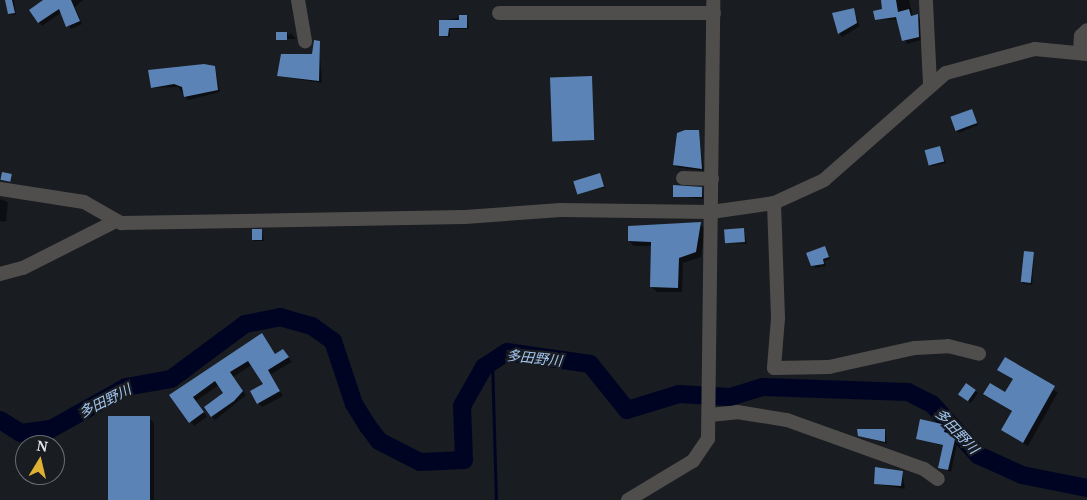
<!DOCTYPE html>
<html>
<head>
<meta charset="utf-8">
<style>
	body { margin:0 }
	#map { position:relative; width:1087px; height:500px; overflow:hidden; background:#191c20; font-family:"Noto Serif","Noto Sans JP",serif }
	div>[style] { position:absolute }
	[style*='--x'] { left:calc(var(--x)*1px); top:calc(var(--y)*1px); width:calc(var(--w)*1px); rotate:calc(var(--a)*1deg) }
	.shadow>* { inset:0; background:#0007 }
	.stream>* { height:3px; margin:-1.5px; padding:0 1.5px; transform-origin:1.5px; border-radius:1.5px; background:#000423 }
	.river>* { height:18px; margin:-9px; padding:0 9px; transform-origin:9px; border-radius:9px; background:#000423 }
	.building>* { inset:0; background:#5b83b6; transform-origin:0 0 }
	.minor>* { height:14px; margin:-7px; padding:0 7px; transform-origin:7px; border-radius:7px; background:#504e4c }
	span { translate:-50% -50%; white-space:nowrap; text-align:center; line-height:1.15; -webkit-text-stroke:4.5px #191c20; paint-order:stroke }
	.water-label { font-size:14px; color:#a3c6f1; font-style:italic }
	.north { position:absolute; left:15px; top:435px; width:50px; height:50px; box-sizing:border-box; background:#191c20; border:1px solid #6a6d71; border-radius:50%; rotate:9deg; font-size:14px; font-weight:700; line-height:20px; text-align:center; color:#e4e7ea }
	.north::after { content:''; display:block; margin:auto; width:18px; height:22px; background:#e0b034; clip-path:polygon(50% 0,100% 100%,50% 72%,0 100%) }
</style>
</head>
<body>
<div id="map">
	<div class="shadow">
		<i style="clip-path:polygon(6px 0,14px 0,16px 15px,9px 14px)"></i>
		<i style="clip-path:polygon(45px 0,83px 0,75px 7px,82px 24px,71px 29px,62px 12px,42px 26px,30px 11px)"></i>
		<i style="clip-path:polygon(882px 0,909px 0,913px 17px,920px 18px,921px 40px,907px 44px,898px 20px,876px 19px,884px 10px)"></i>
		<i style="clip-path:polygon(853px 9px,860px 26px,842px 37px,839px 33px)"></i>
		<i style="clip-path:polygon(467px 16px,469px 29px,450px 29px,450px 37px,440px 36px,441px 21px)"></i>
		<i style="clip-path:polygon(290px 32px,296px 39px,277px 39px,287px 33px,290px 36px)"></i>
		<i style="clip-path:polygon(319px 42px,322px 83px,278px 76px,313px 55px)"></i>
		<i style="clip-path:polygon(215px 67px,220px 92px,188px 100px,178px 87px,152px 88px)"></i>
		<i style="clip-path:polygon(971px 110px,978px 125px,959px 133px,957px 130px)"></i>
		<i style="clip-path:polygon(698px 131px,704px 171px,677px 167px,675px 165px)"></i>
		<i style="clip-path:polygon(940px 148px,946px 163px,932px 166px,929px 164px)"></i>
		<i style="clip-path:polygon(600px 175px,605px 188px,577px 192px)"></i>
		<i style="clip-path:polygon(702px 189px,704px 199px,674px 196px)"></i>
		<i style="clip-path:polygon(0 199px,8px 202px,6px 222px,0 221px)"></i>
		<i style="clip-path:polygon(700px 224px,705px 229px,701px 257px,683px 263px,682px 292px,657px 292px,652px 287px,653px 246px,634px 246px,629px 241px)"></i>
		<i style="clip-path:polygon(744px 229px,747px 244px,727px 243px)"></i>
		<i style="clip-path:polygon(262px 231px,264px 241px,255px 241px,253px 239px)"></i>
		<i style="clip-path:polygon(825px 248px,830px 259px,824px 261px,826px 266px,814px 268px)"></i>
		<i style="clip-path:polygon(1034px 253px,1032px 285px,1024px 284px,1021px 281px)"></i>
		<i style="clip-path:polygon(262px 334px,276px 355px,283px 351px,292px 362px,271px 374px,283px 396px,262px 407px,258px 403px,265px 385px,252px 365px,233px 377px,246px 395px,215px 420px,212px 416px,225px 394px,219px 385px,196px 401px,207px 417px,194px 426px,171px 396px)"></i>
		<i style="clip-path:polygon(999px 370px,1058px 392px,1028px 446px,1007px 434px,1013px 413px,985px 394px,1006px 394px,1014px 380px)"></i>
		<i style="clip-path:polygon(966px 385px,978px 393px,971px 403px,962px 396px)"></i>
		<i style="clip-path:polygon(149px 418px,154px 423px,154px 500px,110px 500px)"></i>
		<i style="clip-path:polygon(945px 426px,947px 434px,958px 439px,951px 472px,939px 467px,944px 446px,917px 438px)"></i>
		<i style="clip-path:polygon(885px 430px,887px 444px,859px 435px)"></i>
		<i style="clip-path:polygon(902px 472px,905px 489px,875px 484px)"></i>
	</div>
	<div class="stream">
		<i style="--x:492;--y:359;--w:141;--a:88.4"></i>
	</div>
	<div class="river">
		<i style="--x:0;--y:420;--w:25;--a:32"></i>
		<i style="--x:21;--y:433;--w:30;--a:-8"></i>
		<i style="--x:51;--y:429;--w:86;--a:-29.2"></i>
		<i style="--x:126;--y:387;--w:46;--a:-10.1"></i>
		<i style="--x:171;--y:379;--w:92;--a:-36.6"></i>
		<i style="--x:245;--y:324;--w:36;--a:-11"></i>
		<i style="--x:280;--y:317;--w:33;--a:16"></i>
		<i style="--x:312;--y:326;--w:26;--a:36"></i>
		<i style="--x:333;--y:341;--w:66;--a:71.6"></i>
		<i style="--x:354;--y:404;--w:25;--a:58"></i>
		<i style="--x:367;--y:425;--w:20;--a:53"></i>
		<i style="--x:379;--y:441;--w:46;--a:27.1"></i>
		<i style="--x:420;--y:462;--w:44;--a:-2.6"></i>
		<i style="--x:464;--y:460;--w:54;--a:-92.1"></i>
		<i style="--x:462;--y:406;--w:45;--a:-60.6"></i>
		<i style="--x:484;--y:367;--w:27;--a:-33"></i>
		<i style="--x:507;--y:352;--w:84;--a:8.2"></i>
		<i style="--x:590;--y:364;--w:59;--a:51.2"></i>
		<i style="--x:627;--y:410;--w:54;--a:-17.1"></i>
		<i style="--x:679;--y:394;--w:51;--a:3.4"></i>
		<i style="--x:730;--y:397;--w:34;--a:-17"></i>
		<i style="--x:763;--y:387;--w:145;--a:2"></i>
		<i style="--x:908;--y:392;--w:27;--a:27"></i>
		<i style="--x:932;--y:404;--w:69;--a:48"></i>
		<i style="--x:978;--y:455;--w:48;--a:24.4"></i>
		<i style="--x:1022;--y:475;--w:66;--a:11.3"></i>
	</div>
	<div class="building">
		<i style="clip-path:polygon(5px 0,12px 0,15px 13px,8px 14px)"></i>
		<i style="clip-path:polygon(43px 0,71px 0,80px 21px,66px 27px,59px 9px,38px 23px,29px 10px)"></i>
		<i style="clip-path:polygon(881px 0,896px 0,898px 12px,909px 9px,911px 16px,918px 14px,919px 37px,902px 41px,896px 17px,875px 20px,873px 11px,882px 9px)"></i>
		<i style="clip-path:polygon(854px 8px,857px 23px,838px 34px,832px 13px)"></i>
		<i style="clip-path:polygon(459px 15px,467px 15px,467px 28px,449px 28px,448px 36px,439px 36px,439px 20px,459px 20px)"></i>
		<i style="left:276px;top:32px;width:11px;height:8px"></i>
		<i style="clip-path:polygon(314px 40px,320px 41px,319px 81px,277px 76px,281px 54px,312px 54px)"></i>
		<i style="clip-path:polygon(204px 64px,215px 66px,218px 90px,184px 97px,182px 87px,174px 84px,151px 88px,148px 70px)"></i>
		<i style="left:592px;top:76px;width:64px;height:42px;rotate:88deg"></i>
		<i style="left:972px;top:109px;width:15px;height:23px;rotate:70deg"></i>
		<i style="clip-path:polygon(685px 130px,699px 130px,702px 169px,673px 165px,677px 133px)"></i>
		<i style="left:940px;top:146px;width:16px;height:16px;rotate:75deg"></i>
		<i style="left:2px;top:172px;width:10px;height:8px;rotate:11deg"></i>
		<i style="left:600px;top:173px;width:14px;height:28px;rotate:73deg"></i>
		<i style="clip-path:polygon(673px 185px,702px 187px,702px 197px,673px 197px)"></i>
		<i style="clip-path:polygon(701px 222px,696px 252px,679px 258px,678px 288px,650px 287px,651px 242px,628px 241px,628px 226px)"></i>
		<i style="left:744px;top:228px;width:14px;height:20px;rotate:86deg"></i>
		<i style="left:252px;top:229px;width:10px;height:11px"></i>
		<i style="clip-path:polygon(825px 246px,829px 257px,823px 259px,824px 264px,811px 266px,806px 253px)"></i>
		<i style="left:1024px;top:251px;width:10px;height:31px;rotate:6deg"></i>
		<i style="clip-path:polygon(262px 333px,275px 354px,283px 349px,289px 357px,268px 370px,280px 391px,257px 404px,250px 391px,263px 384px,248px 361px,230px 372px,243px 391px,234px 401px,211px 417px,204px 407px,223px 393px,215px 381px,193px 397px,204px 412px,189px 423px,169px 395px)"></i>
		<i style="clip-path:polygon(1005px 357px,1055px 386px,1023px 443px,1001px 430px,1012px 411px,983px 394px,990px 383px,1005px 392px,1013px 379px,997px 370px)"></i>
		<i style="left:966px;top:383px;width:12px;height:14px;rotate:35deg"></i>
		<i style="left:150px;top:416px;width:84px;height:42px;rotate:90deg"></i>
		<i style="clip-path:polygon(920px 419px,946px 425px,944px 432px,956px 435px,948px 470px,938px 468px,943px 445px,916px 439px)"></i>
		<i style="clip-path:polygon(857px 429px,885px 429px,885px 442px,858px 436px)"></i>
		<i style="clip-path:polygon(875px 467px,903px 471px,901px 486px,874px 484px)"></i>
	</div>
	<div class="minor">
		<i style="--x:298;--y:0;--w:42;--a:80.3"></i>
		<i style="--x:926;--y:2;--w:83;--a:87.2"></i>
		<i style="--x:499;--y:13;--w:215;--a:0"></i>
		<i style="--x:1080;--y:53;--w:17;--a:-87"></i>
		<i style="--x:1081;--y:36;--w:8;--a:-45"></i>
		<i style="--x:683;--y:178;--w:29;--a:2"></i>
		<i style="--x:0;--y:189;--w:85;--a:8.8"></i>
		<i style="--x:84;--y:202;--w:43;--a:29.6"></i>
		<i style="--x:121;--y:223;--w:344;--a:-1"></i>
		<i style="--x:465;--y:217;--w:96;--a:-4.2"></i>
		<i style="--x:561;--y:210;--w:150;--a:0.8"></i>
		<i style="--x:711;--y:212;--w:64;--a:-8.1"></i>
		<i style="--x:774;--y:203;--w:55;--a:-24.7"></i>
		<i style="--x:824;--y:180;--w:162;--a:-41.3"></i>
		<i style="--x:946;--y:73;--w:92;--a:-15.1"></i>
		<i style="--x:1035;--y:49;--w:52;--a:5.5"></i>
		<i style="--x:774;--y:203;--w:115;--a:88"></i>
		<i style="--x:778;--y:318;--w:50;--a:94.6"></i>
		<i style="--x:774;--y:368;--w:55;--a:-1"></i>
		<i style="--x:829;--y:367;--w:88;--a:-12.5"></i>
		<i style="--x:915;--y:348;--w:33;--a:-3"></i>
		<i style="--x:948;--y:346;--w:32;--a:14"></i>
		<i style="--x:0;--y:274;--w:24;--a:-15"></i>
		<i style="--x:23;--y:268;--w:104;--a:-26.8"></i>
		<i style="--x:710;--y:415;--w:27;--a:-6"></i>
		<i style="--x:737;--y:412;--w:51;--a:9.1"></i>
		<i style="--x:787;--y:420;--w:145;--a:19.7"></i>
		<i style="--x:924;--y:469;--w:17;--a:36"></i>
		<i style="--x:628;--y:500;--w:76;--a:-31"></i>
		<i style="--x:693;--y:461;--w:27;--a:-56"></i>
		<i style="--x:708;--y:439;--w:439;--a:-89.3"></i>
	</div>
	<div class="water-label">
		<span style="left:534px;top:358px;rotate:6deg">多田野川</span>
		<span style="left:105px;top:401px;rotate:-27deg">多田野川</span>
		<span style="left:957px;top:431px;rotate:47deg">多田野川</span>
	</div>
	<div class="north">N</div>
</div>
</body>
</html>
